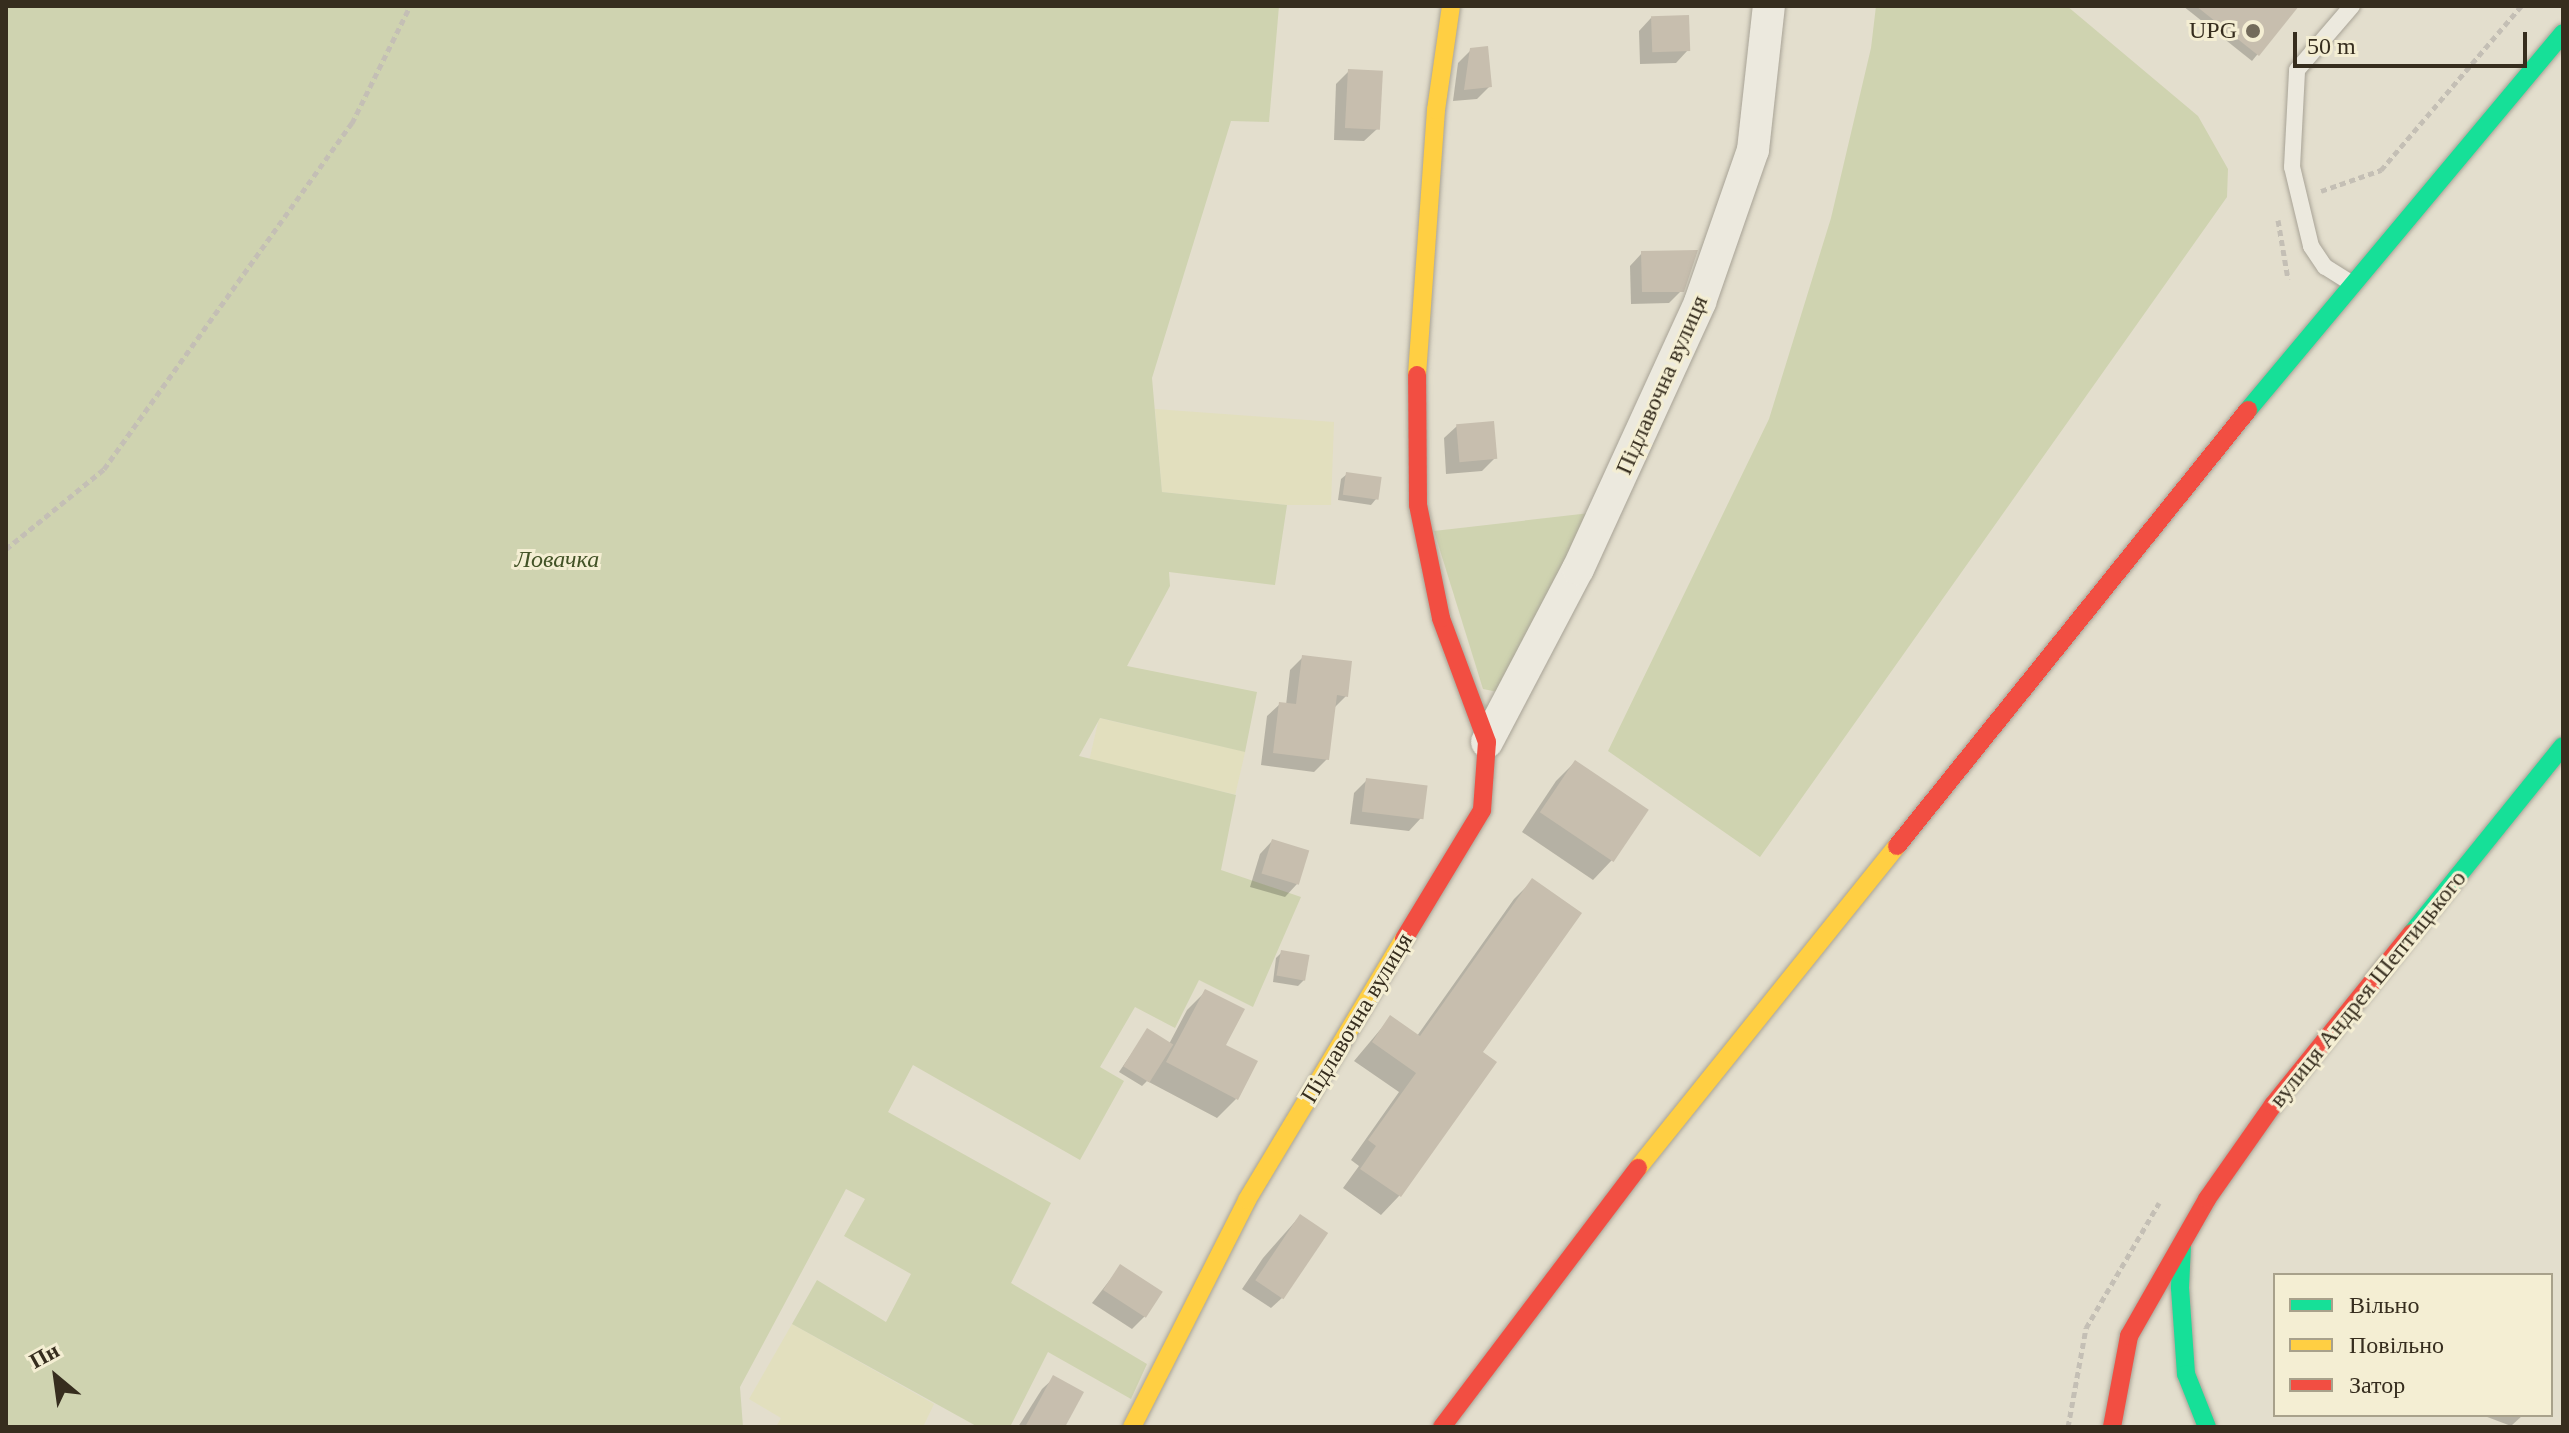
<!DOCTYPE html>
<html>
<head>
<meta charset="utf-8">
<style>
	body { margin:0 }
	#map { position:relative; width:2569px; height:1433px; overflow:hidden; background:#e3decd; font-family:Georgia,serif }
	div>[style] { position:absolute }
	[style*='--x'] { left:calc(var(--x)*1px); top:calc(var(--y)*1px); width:calc(var(--w)*1px); rotate:calc(var(--a)*1deg) }
	.farmland>* { inset:0; background:#e2dfbe; transform-origin:0 0 }
	.green>* { inset:0; background:#cfd3b0 }
	.shadow>* { inset:0; background:#0003 }
	.building>* { inset:0; background:#c7beae; transform-origin:0 0 }
	.path>* { height:5px; margin-top:-2.5px; transform-origin:0; background:repeating-linear-gradient(90deg,#c4bfb5 0 6px,transparent 0 10px) }
	.roads { filter:drop-shadow(0 0 2px #a8a396) drop-shadow(0 0 2px #a8a396) }
	.lane>* { height:16px; margin:-8px; padding:0 8px; transform-origin:8px; border-radius:8px; background:#ece9de }
	.street>* { height:32px; margin:-16px; padding:0 16px; transform-origin:16px; border-radius:16px; background:#ece9de }
	.fast>* { height:18px; margin:-9px; padding:0 9px; transform-origin:9px; border-radius:9px; background:#16e098 }
	.slow>* { height:18px; margin:-9px; padding:0 9px; transform-origin:9px; border-radius:9px; background:#ffcf43 }
	.jam>* { height:18px; margin:-9px; padding:0 9px; transform-origin:9px; border-radius:9px; background:#f24e42 }
	.dots>* { width:22px; height:22px; translate:-50% -50%; box-sizing:border-box; border:4px solid #f4eed3; border-radius:50% }
	span { translate:-50% -50%; white-space:nowrap; text-align:center; line-height:1.15; -webkit-text-stroke:6px #f4eed3; paint-order:stroke }
	.poi-label { font-size:24px; color:#362d1e }
	.right { translate:-100% -50%; text-align:right }
	.street-label { font-size:24px; color:#362d1e }
	.park-label { font-size:24px; color:#425226; font-style:italic }
	.frame { position:absolute; inset:0; border:8px solid #362d1e; pointer-events:none }
	.legend { position:absolute; left:2273px; top:1273px; width:280px; height:144px; box-sizing:border-box; background:#f4eed3; border:2px solid #a8a18b; margin:0; padding:10px 14px; list-style:none; font-size:24px; color:#362d1e }
	.legend li { display:flex; align-items:center; gap:16px; height:40px }
	.legend b { width:40px; border:2px solid #a8a18b }
	.north { position:absolute; left:16px; top:1337px; width:80px; height:80px; -webkit-text-stroke:6px #f4eed3; paint-order:stroke; rotate:331deg; font-size:22px; font-weight:700; line-height:32px; text-align:center; color:#362d1e }
	.north::after { content:''; display:block; margin:auto; width:28px; height:36px; background:#362d1e; clip-path:polygon(50% 0,100% 100%,50% 72%,0 100%) }
	.scale { position:absolute; left:2293px; top:32px; width:234px; height:36px; box-sizing:border-box; border:4px solid #362d1e; border-top:0; padding-left:10px; font-size:24px; line-height:28px; white-space:nowrap; color:#362d1e; -webkit-text-stroke:6px #f4eed3; paint-order:stroke }
</style>
</head>
<body>
<div id="map">
	<div class="farmland">
		<i style="clip-path:polygon(1155px 409px,1334px 422px,1331px 505px,1287px 505px,1162px 492px)"></i>
		<i style="left:1099px;top:718px;width:150px;height:44px;rotate:13deg"></i>
		<i style="clip-path:polygon(792px 1324px,934px 1404px,923px 1427px,776px 1427px,781px 1418px,749px 1399px)"></i>
	</div>
	<div class="green">
		<i style="clip-path:polygon(6px 6px,1279px 6px,1269px 122px,1231px 121px,1152px 378px,1162px 492px,1287px 505px,1275px 585px,1169px 572px,1170px 586px,1127px 666px,1257px 692px,1245px 752px,1100px 718px,1079px 756px,1236px 795px,1221px 870px,1301px 897px,1253px 1007px,1199px 980px,1175px 1028px,1135px 1007px,1100px 1067px,1124px 1081px,1080px 1160px,913px 1065px,888px 1112px,1051px 1203px,1011px 1283px,1147px 1364px,1131px 1399px,1048px 1352px,1010px 1427px,978px 1427px,792px 1324px,817px 1280px,886px 1322px,911px 1274px,844px 1236px,865px 1199px,846px 1189px,740px 1387px,743px 1427px,6px 1427px)"></i>
		<i style="clip-path:polygon(1876px 6px,2067px 6px,2198px 116px,2228px 169px,2227px 197px,1760px 857px,1608px 751px,1769px 419px,1831px 218px,1871px 48px)"></i>
		<i style="clip-path:polygon(1590px 513px,1498px 692px,1483px 689px,1434px 531px)"></i>
	</div>
	<div class="shadow">
		<i style="clip-path:polygon(2183px 6px,2297px 6px,2252px 61px)"></i>
		<i style="clip-path:polygon(1651px 18px,1688px 50px,1676px 63px,1640px 64px,1639px 31px)"></i>
		<i style="clip-path:polygon(1471px 50px,1490px 86px,1477px 99px,1453px 101px,1458px 63px)"></i>
		<i style="clip-path:polygon(1349px 71px,1377px 129px,1364px 141px,1334px 140px,1336px 84px)"></i>
		<i style="clip-path:polygon(1642px 253px,1682px 290px,1669px 303px,1631px 304px,1630px 266px)"></i>
		<i style="clip-path:polygon(1457px 426px,1495px 458px,1482px 471px,1446px 474px,1444px 438px)"></i>
		<i style="clip-path:polygon(1347px 474px,1376px 499px,1371px 505px,1338px 500px,1341px 479px)"></i>
		<i style="clip-path:polygon(1303px 657px,1346px 696px,1333px 709px,1327px 759px,1314px 772px,1261px 765px,1267px 716px,1280px 704px,1286px 705px,1290px 670px)"></i>
		<i style="clip-path:polygon(1575px 762px,1612px 860px,1593px 880px,1522px 832px,1556px 781px)"></i>
		<i style="clip-path:polygon(1367px 780px,1421px 818px,1409px 831px,1350px 824px,1354px 793px)"></i>
		<i style="clip-path:polygon(1272px 841px,1297px 884px,1285px 897px,1250px 887px,1260px 854px)"></i>
		<i style="clip-path:polygon(1533px 880px,1480px 1053px,1494px 1063px,1399px 1196px,1381px 1215px,1343px 1188px,1359px 1166px,1351px 1160px,1399px 1092px,1354px 1061px,1390px 1018px,1417px 1036px,1514px 899px)"></i>
		<i style="clip-path:polygon(1282px 952px,1304px 980px,1298px 986px,1273px 982px,1276px 958px)"></i>
		<i style="clip-path:polygon(1206px 991px,1236px 1099px,1217px 1118px,1147px 1081px,1142px 1086px,1119px 1072px,1147px 1031px,1169px 1044px,1187px 1010px)"></i>
		<i style="clip-path:polygon(1300px 1216px,1282px 1298px,1271px 1308px,1242px 1289px,1263px 1258px)"></i>
		<i style="clip-path:polygon(1120px 1267px,1145px 1316px,1132px 1329px,1092px 1303px)"></i>
		<i style="clip-path:polygon(1054px 1378px,1059px 1427px,1018px 1427px,1042px 1389px)"></i>
		<i style="clip-path:polygon(2482px 1415px,2523px 1415px,2511px 1426px)"></i>
	</div>
	<div class="building">
		<i style="clip-path:polygon(2196px 6px,2299px 6px,2259px 56px)"></i>
		<i style="left:1689px;top:15px;width:36px;height:38px;rotate:88deg"></i>
		<i style="clip-path:polygon(1488px 46px,1492px 87px,1464px 90px,1470px 48px)"></i>
		<i style="left:1348px;top:69px;width:35px;height:59px;rotate:3deg"></i>
		<i style="clip-path:polygon(1698px 250px,1684px 292px,1642px 292px,1641px 251px)"></i>
		<i style="left:1494px;top:421px;width:38px;height:38px;rotate:85deg"></i>
		<i style="left:1346px;top:472px;width:36px;height:23px;rotate:8deg"></i>
		<i style="clip-path:polygon(1302px 655px,1352px 661px,1348px 697px,1337px 695px,1329px 760px,1273px 753px,1279px 702px,1296px 704px)"></i>
		<i style="left:1575px;top:760px;width:89px;height:63px;rotate:34deg"></i>
		<i style="left:1366px;top:778px;width:62px;height:34px;rotate:7deg"></i>
		<i style="left:1272px;top:839px;width:39px;height:36px;rotate:17deg"></i>
		<i style="clip-path:polygon(1532px 878px,1582px 913px,1483px 1052px,1497px 1062px,1401px 1197px,1360px 1169px,1376px 1146px,1368px 1140px,1416px 1073px,1372px 1042px,1390px 1015px,1420px 1036px)"></i>
		<i style="left:1281px;top:950px;width:29px;height:26px;rotate:10deg"></i>
		<i style="clip-path:polygon(1205px 989px,1245px 1009px,1226px 1045px,1258px 1061px,1238px 1100px,1166px 1062px)"></i>
		<i style="left:1147px;top:1028px;width:31px;height:45px;rotate:32deg"></i>
		<i style="left:1300px;top:1214px;width:34px;height:80px;rotate:34deg"></i>
		<i style="left:1120px;top:1264px;width:51px;height:31px;rotate:33deg"></i>
		<i style="clip-path:polygon(1053px 1375px,1084px 1392px,1065px 1427px,1025px 1427px)"></i>
	</div>
	<div class="path">
		<i style="--x:2321;--y:191;--w:64;--a:-19.3"></i>
		<i style="--x:2381;--y:170;--w:216;--a:-49.5"></i>
		<i style="--x:2278;--y:220;--w:60;--a:80.4"></i>
		<i style="--x:6;--y:549;--w:127;--a:-39.2"></i>
		<i style="--x:104;--y:469;--w:426;--a:-54.4"></i>
		<i style="--x:352;--y:123;--w:131;--a:-63.6"></i>
		<i style="--x:2068;--y:1427;--w:101;--a:-79.7"></i>
		<i style="--x:2086;--y:1328;--w:145;--a:-59.7"></i>
	</div>
	<div class="roads">
		<div class="lane">
			<i style="--x:2351;--y:283;--w:31;--a:-148"></i>
			<i style="--x:2325;--y:267;--w:25;--a:-124"></i>
			<i style="--x:2311;--y:246;--w:81;--a:-103.5"></i>
			<i style="--x:2292;--y:167;--w:97;--a:-87"></i>
			<i style="--x:2297;--y:70;--w:84;--a:-49.3"></i>
		</div>
		<div class="street">
			<i style="--x:1487;--y:742;--w:195;--a:-62.3"></i>
			<i style="--x:1578;--y:569;--w:294;--a:-65.4"></i>
			<i style="--x:1700;--y:302;--w:161;--a:-70.8"></i>
			<i style="--x:1753;--y:150;--w:145;--a:-83.7"></i>
		</div>
		<div class="fast">
			<i style="--x:2248;--y:410;--w:491;--a:-50.1"></i>
			<i style="--x:2412;--y:933;--w:240;--a:-51.1"></i>
			<i style="--x:2182;--y:1245;--w:43;--a:92.7"></i>
			<i style="--x:2180;--y:1288;--w:86;--a:86"></i>
			<i style="--x:2186;--y:1374;--w:57;--a:68.4"></i>
		</div>
		<div class="slow">
			<i style="--x:1417;--y:375;--w:266;--a:-85.9"></i>
			<i style="--x:1436;--y:110;--w:105;--a:-81.8"></i>
			<i style="--x:1638;--y:1168;--w:413;--a:-51.2"></i>
			<i style="--x:1132;--y:1427;--w:254;--a:-63.1"></i>
			<i style="--x:1247;--y:1200;--w:305;--a:-59"></i>
		</div>
		<div class="jam">
			<i style="--x:1897;--y:846;--w:560;--a:-51.16"></i>
			<i style="--x:1404;--y:939;--w:151;--a:-58.8"></i>
			<i style="--x:1482;--y:810;--w:68;--a:-85.8"></i>
			<i style="--x:1487;--y:742;--w:132;--a:-110.4"></i>
			<i style="--x:1441;--y:618;--w:115;--a:-101.5"></i>
			<i style="--x:1418;--y:505;--w:130;--a:-90.4"></i>
			<i style="--x:1442;--y:1427;--w:325;--a:-52.9"></i>
			<i style="--x:2112;--y:1427;--w:93;--a:-79.4"></i>
			<i style="--x:2129;--y:1336;--w:158;--a:-60.3"></i>
			<i style="--x:2207;--y:1199;--w:115;--a:-54.9"></i>
			<i style="--x:2273;--y:1105;--w:221;--a:-51.1"></i>
		</div>
	</div>
	<div class="dots">
		<i style="left:2253px;top:31px;background:#736b5b"></i>
	</div>
	<div class="poi-label">
		<span class="right" style="left:2237px;top:31px">UPG</span>
	</div>
	<div class="street-label">
		<span style="left:1662px;top:385px;rotate:-66deg">Підлавочна вулиця</span>
		<span style="left:2368px;top:989px;rotate:-51deg">вулиця Андрея Шептицького</span>
		<span style="left:1357px;top:1018px;rotate:-59deg">Підлавочна вулиця</span>
	</div>
	<div class="park-label">
		<span style="left:557px;top:560px">Ловачка</span>
	</div>
	<div class="frame"></div>
	<ul class="legend">
	<li><b style="height:10px;background:#16e098"></b>Вільно</li>
	<li><b style="height:10px;background:#ffcf43"></b>Повільно</li>
	<li><b style="height:10px;background:#f24e42"></b>Затор</li>
	</ul>
	<div class="north">Пн</div>
	<div class="scale">50 m</div>
</div>
</body>
</html>
